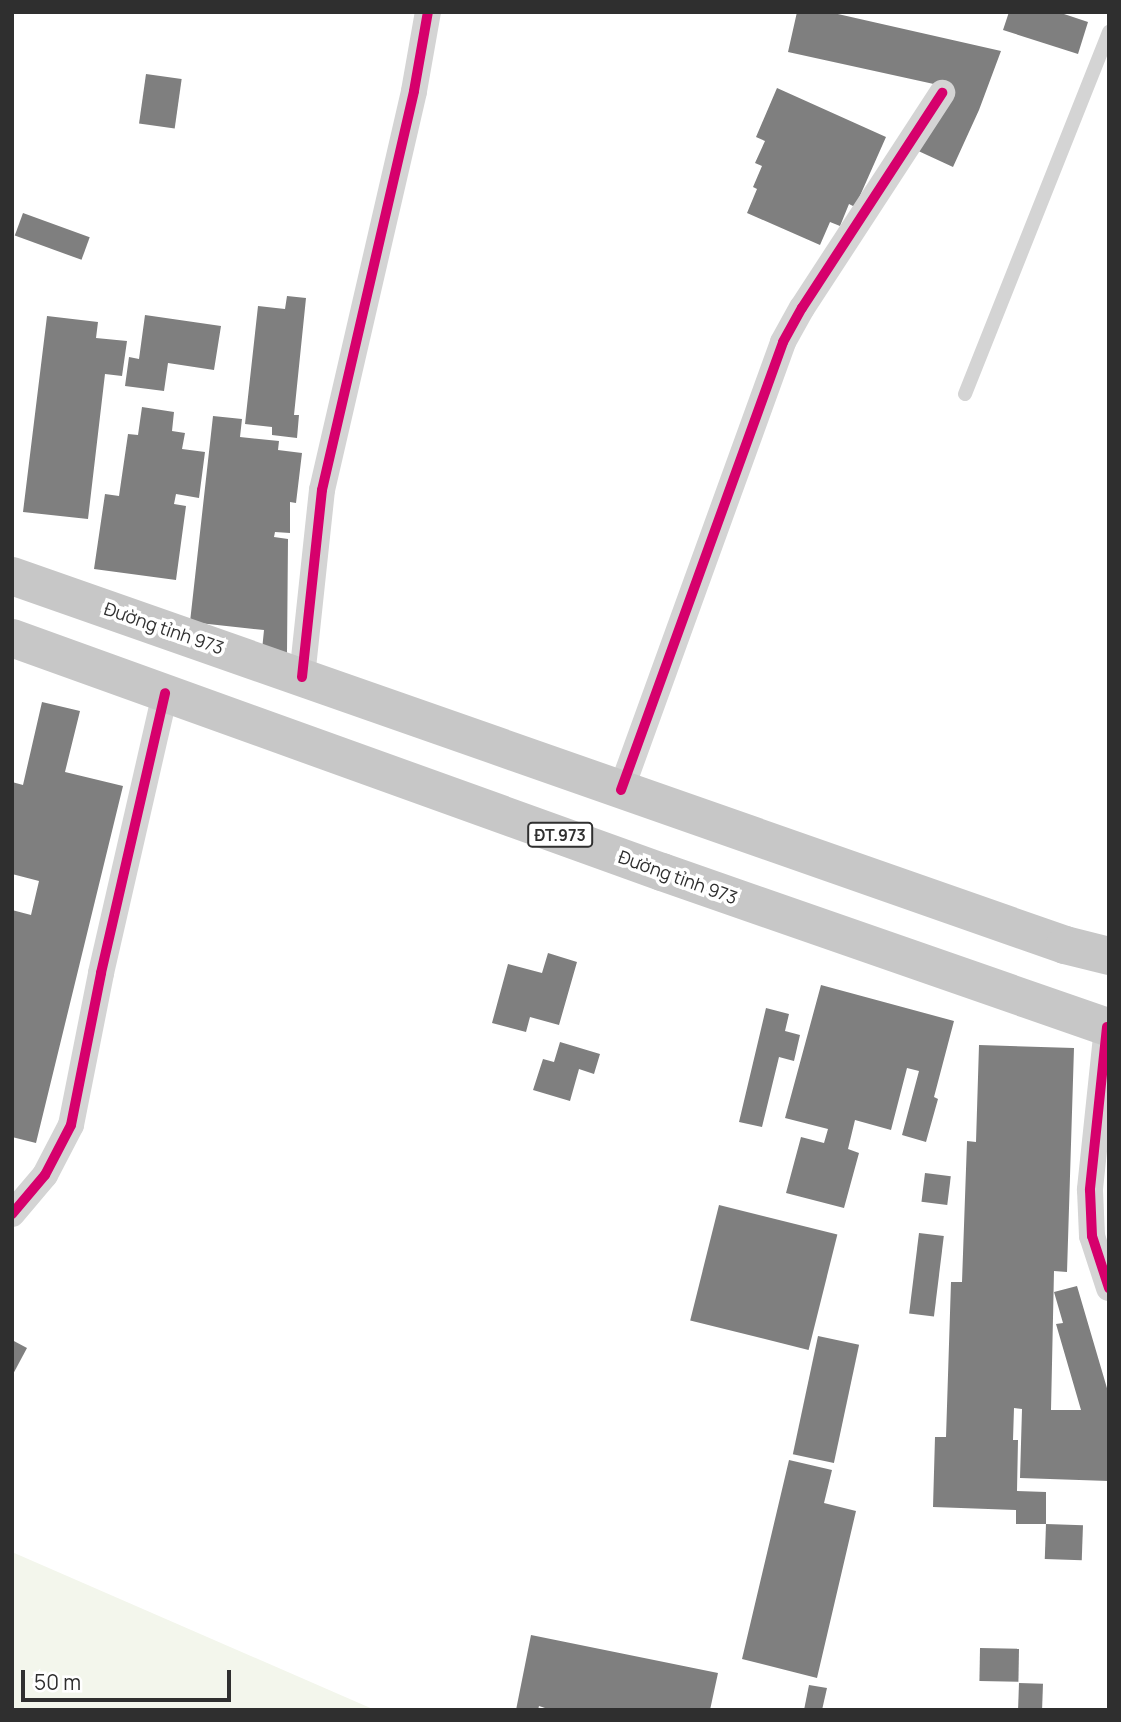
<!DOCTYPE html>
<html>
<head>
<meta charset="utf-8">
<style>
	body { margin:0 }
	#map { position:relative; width:1121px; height:1722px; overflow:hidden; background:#fff; font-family:Manrope,sans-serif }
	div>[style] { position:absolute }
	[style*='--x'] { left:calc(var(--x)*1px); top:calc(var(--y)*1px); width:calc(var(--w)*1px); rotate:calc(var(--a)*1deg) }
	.green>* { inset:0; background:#f3f6ec }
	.building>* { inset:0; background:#7f7f7f; transform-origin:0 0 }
	.lane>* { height:14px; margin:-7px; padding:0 7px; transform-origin:7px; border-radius:7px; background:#d4d4d4 }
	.street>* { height:26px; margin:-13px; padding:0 13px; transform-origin:13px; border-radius:13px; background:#d4d4d4 }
	.primary>* { height:38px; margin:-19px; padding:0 19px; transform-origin:19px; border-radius:19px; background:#c7c7c7 }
	.cycleway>* { height:10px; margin:-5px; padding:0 5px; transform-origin:5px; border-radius:5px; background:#d6006c }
	span { translate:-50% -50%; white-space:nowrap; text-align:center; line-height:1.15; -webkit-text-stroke:7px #fff; paint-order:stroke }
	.shield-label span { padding:2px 5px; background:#fff; border:2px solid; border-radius:5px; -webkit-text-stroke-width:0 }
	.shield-label { font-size:16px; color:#2f2f2f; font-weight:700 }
	.street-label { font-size:18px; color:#2f2f2f }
	.frame { position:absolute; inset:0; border:14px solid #2f2f2f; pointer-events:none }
	.scale { position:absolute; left:21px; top:1670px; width:210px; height:32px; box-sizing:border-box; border:4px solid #2f2f2f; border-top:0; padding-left:9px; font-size:21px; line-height:24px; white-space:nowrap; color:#2f2f2f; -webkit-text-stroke:5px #fff; paint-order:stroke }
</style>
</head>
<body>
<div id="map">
	<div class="green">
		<i style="clip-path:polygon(12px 1552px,375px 1710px,12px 1710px)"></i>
	</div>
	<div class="building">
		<i style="clip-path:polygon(797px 12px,829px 12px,1001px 51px,979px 110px,953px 167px,914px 149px,952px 88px,788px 52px)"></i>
		<i style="clip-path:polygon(1009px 12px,1058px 12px,1088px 22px,1078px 54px,1003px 30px)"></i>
		<i style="left:146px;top:74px;width:36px;height:50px;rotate:8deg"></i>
		<i style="clip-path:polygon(777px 88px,886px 137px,855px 207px,849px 204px,840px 226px,830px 222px,820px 245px,747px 213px,757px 189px,753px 187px,762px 166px,755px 163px,765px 141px,756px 137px)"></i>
		<i style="left:23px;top:213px;width:71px;height:24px;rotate:20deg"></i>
		<i style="clip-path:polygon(287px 296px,306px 298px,294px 415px,299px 415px,297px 438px,272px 435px,272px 427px,245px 424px,258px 306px,285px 309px)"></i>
		<i style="clip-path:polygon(145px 315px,221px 326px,214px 370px,168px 363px,164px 391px,125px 386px,129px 357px,139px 359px)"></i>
		<i style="clip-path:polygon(47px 316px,98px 322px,96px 338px,127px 341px,122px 376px,105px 374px,88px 519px,23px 512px)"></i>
		<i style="clip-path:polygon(142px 407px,174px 412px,172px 431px,185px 433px,182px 449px,205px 452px,199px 498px,176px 494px,174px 504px,186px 506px,176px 580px,94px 569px,105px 494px,119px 496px,128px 434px,138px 435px)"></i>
		<i style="clip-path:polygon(213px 416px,242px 419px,240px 437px,279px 441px,278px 450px,302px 453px,296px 503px,290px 502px,290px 533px,275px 532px,274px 537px,288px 539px,287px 653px,262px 650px,264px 630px,190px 622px)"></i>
		<i style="clip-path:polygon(42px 702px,80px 711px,65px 772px,123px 786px,36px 1143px,12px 1137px,12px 910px,31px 915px,39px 881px,12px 874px,12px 782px,23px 785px)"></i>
		<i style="clip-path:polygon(548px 953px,577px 962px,559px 1025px,530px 1017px,526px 1032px,492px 1023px,508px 964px,542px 973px)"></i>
		<i style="clip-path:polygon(821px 985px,954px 1021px,934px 1097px,938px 1099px,926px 1142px,902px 1135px,919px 1071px,907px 1068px,891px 1130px,855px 1120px,848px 1149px,859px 1153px,844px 1208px,786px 1193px,801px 1137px,824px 1143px,828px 1129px,785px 1118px)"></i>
		<i style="clip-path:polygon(766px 1008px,789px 1014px,785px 1031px,800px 1035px,794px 1061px,779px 1057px,762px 1127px,739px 1122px)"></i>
		<i style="clip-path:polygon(560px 1042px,600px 1054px,594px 1074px,579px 1069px,570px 1101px,533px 1090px,543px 1059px,554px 1062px)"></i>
		<i style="clip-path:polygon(979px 1045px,1074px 1048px,1067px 1272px,1054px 1271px,1051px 1410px,1081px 1410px,1056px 1324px,1063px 1323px,1054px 1292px,1077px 1286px,1109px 1395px,1109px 1481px,1020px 1478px,1022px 1409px,1014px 1408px,1013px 1440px,1018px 1440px,1017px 1491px,1046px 1492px,1046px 1524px,1016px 1524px,1016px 1510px,933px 1507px,935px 1437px,946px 1437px,951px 1282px,962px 1282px,967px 1141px,976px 1142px)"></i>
		<i style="left:925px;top:1173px;width:26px;height:29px;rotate:7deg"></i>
		<i style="left:719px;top:1205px;width:122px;height:119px;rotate:14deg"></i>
		<i style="left:919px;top:1233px;width:25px;height:81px;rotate:7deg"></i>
		<i style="left:818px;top:1336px;width:42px;height:121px;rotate:12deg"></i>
		<i style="clip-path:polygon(12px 1340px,27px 1348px,12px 1376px)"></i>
		<i style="clip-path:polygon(789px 1460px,832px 1470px,824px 1503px,856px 1511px,817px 1678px,742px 1659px)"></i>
		<i style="left:1046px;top:1524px;width:37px;height:35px;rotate:2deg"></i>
		<i style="clip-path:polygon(531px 1635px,718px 1673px,710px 1710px,551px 1710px,539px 1706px,538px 1710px,516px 1710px)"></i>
		<i style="left:980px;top:1648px;width:39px;height:33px;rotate:1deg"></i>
		<i style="left:1019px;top:1683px;width:24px;height:27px;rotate:2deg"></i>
		<i style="clip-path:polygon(809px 1685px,827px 1688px,822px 1710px,804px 1710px)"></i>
	</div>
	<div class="lane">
		<i style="--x:965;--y:394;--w:390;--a:-68.3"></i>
	</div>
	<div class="street">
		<i style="--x:302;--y:677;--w:188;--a:-83.9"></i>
		<i style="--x:322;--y:490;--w:409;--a:-77"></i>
		<i style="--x:414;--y:91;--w:80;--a:-80"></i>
		<i style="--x:621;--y:790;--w:476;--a:-70.1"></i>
		<i style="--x:783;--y:342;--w:39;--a:-61"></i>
		<i style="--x:802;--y:308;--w:257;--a:-56.9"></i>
		<i style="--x:1107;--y:1027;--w:164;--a:96"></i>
		<i style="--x:1090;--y:1190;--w:46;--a:87.5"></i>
		<i style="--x:1092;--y:1236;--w:55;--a:71.9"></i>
		<i style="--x:12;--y:1214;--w:51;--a:-49.8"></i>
		<i style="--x:45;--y:1175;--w:56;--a:-62.5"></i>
		<i style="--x:71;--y:1125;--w:155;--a:-78.8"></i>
		<i style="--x:101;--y:973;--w:287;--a:-77.1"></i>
	</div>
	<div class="primary">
		<i style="--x:12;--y:576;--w:1116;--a:19.31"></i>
		<i style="--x:1065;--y:945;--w:45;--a:14"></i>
		<i style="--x:12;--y:638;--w:691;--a:19.8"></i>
		<i style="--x:662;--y:872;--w:473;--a:19.2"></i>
	</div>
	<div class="cycleway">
		<i style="--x:302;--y:677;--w:188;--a:-83.9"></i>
		<i style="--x:322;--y:490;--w:409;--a:-77"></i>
		<i style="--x:414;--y:91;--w:80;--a:-80"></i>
		<i style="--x:621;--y:790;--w:476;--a:-70.1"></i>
		<i style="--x:783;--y:342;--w:39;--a:-61"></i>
		<i style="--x:802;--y:308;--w:257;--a:-56.9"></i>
		<i style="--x:1107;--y:1027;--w:164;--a:96"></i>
		<i style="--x:1090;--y:1190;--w:46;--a:87.5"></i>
		<i style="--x:1092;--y:1236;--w:55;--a:71.9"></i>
		<i style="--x:12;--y:1214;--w:51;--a:-49.8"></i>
		<i style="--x:45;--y:1175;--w:56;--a:-62.5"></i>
		<i style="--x:71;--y:1125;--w:155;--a:-78.8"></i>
		<i style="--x:101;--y:973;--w:287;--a:-77.1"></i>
	</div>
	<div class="shield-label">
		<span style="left:560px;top:835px">ĐT.973</span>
	</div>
	<div class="street-label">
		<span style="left:164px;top:628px;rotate:19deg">Đường tỉnh 973</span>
		<span style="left:678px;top:877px;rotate:20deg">Đường tỉnh 973</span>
	</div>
	<div class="frame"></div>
	<div class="scale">50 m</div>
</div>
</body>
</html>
